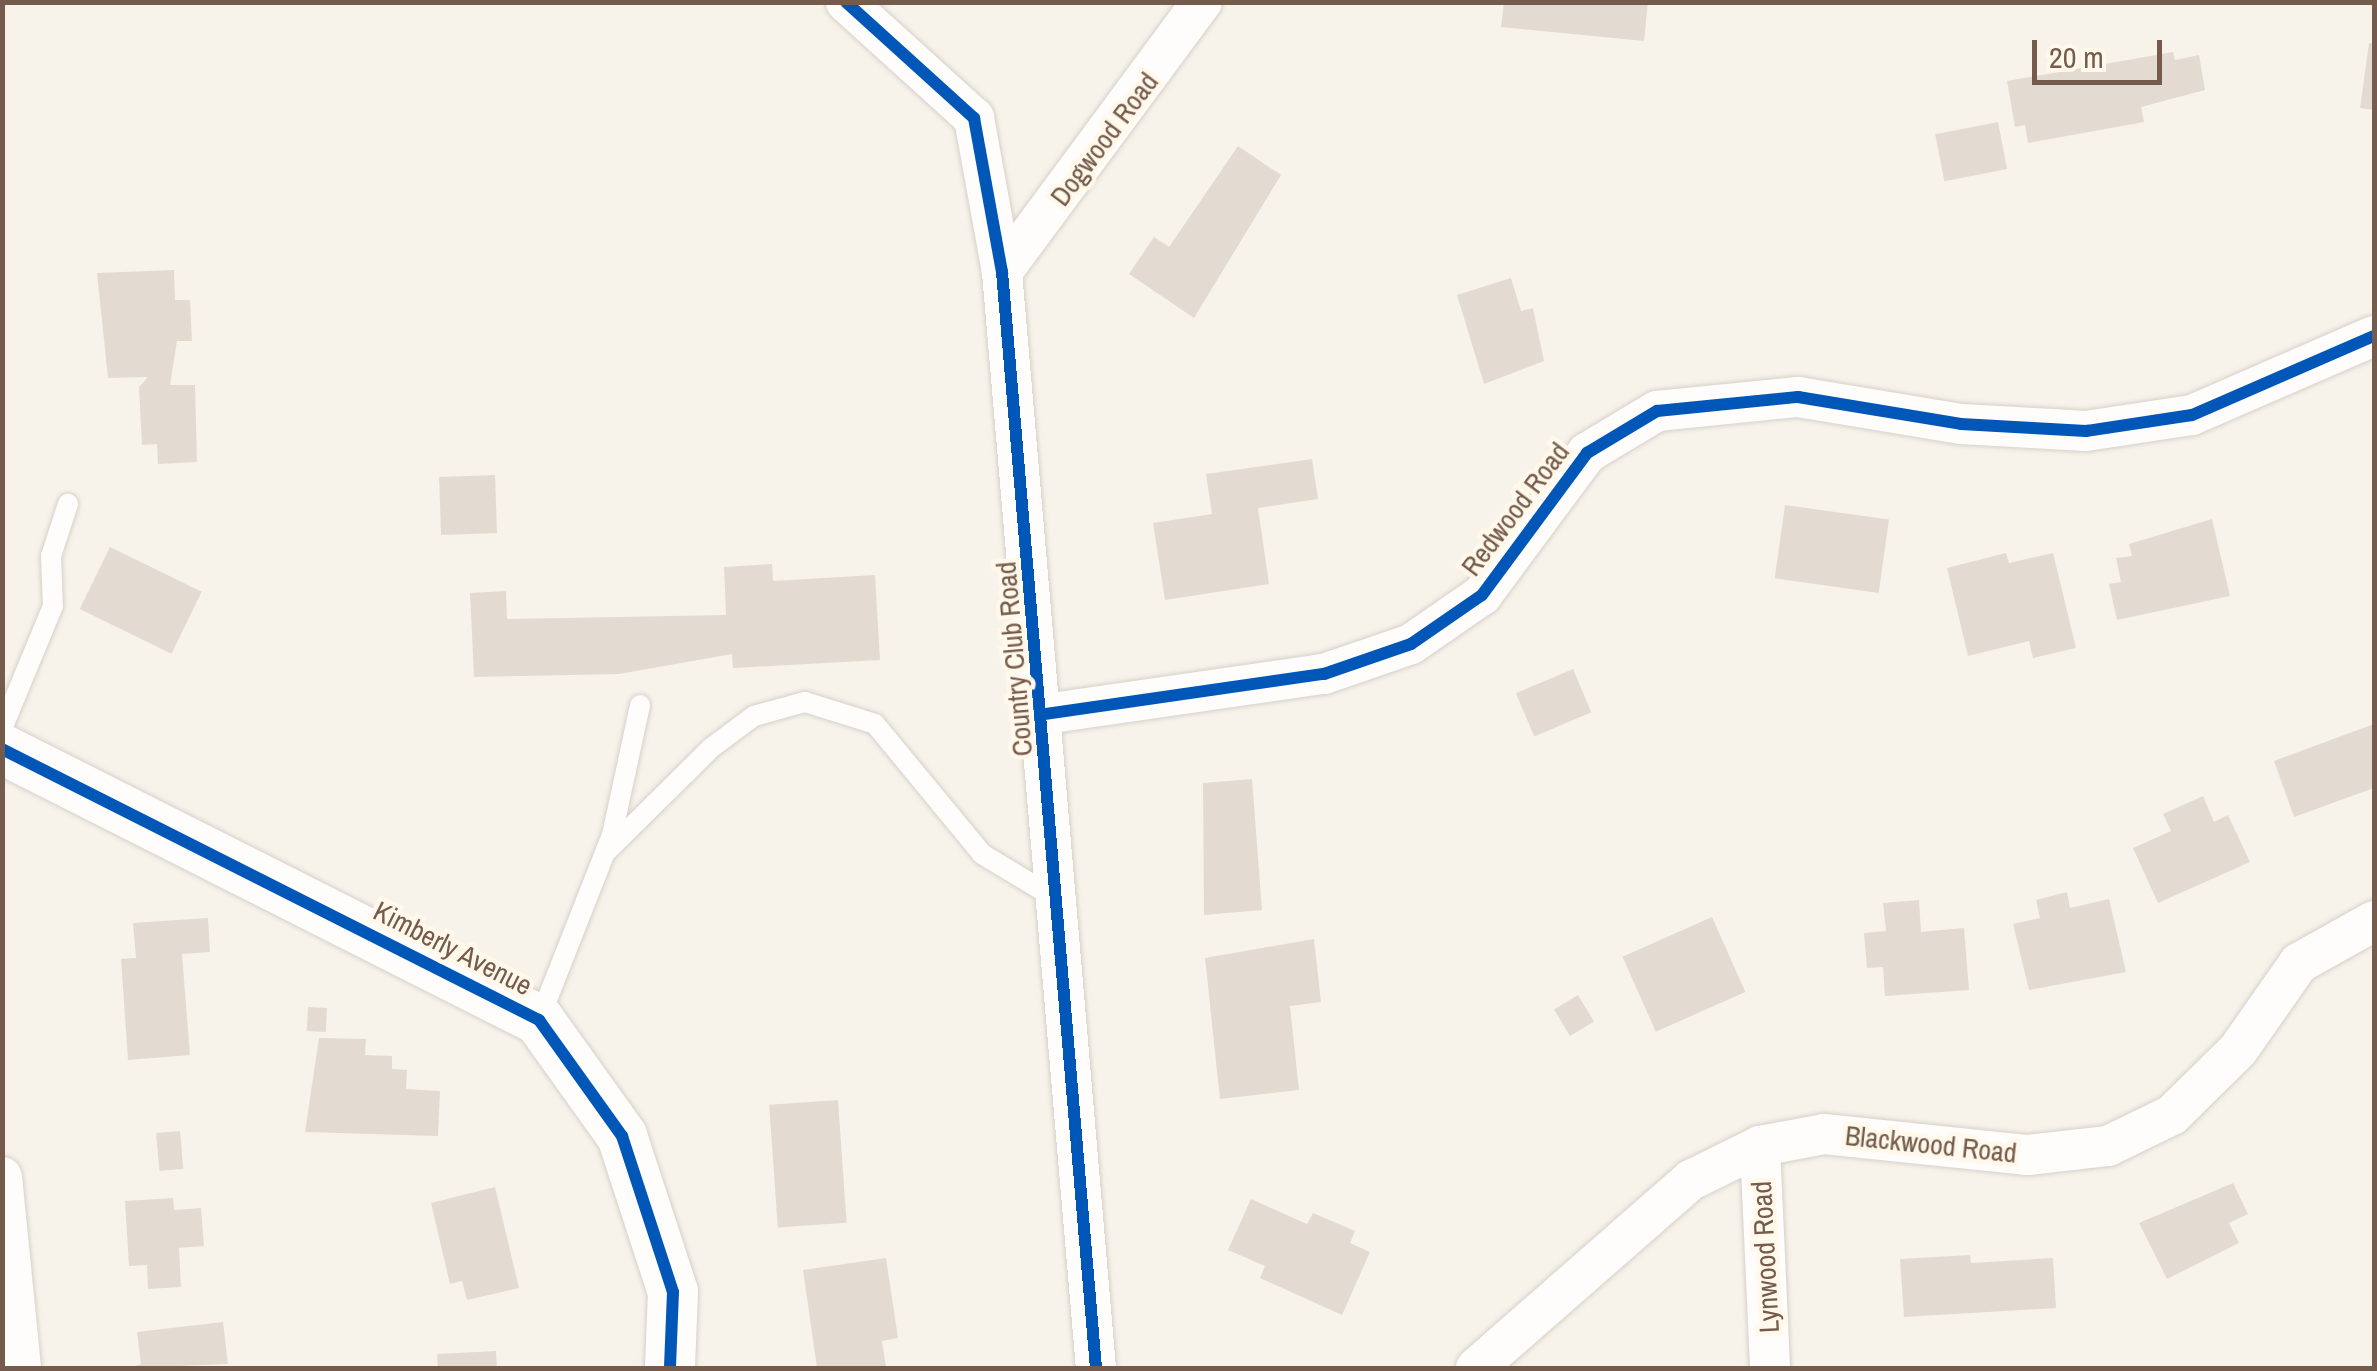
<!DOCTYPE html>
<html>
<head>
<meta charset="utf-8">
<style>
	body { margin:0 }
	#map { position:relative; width:2377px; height:1371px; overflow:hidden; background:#f7f3ea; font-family:"Archivo Narrow",sans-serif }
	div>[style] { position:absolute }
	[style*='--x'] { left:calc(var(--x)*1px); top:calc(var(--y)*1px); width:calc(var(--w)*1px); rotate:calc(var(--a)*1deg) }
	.building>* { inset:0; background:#e3dbd2; transform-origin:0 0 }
	.roads { filter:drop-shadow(0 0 2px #d6d0c9) drop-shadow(0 0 2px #d6d0c9) }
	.service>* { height:20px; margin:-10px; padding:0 10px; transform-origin:10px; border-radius:10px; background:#fefdfc }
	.minor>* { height:40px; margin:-20px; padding:0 20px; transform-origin:20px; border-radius:20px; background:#fefdfc }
	.tertiary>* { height:50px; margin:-25px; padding:0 25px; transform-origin:25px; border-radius:25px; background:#fefdfc }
	.cycleway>* { height:12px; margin:-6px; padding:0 6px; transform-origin:6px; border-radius:6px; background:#0057b8 }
	span { translate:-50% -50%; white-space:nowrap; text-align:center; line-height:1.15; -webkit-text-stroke:9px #fff8eb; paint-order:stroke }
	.street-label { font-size:28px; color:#745b4b }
	.frame { position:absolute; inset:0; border:5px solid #745b4b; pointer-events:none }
	.scale { position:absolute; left:2032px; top:40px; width:130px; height:45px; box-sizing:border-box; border:5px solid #745b4b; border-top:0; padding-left:12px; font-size:30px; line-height:35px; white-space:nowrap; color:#745b4b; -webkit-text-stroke:8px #fff8eb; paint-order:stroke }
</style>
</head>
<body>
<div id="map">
	<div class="building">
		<i style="clip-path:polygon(1504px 2px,1648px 2px,1644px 41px,1501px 27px)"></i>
		<i style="clip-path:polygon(2369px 43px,2374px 44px,2374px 110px,2360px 108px)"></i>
		<i style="clip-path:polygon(2173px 52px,2175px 60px,2199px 55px,2205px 90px,2141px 107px,2144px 122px,2028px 143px,2025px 125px,2015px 127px,2007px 81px)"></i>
		<i style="left:1998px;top:122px;width:48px;height:64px;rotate:79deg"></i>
		<i style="clip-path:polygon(1238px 146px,1281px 175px,1194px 318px,1129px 274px,1154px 237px,1169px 247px)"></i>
		<i style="clip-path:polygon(174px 270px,175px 300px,190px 300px,192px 341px,177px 341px,170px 385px,195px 385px,197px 462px,158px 464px,157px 444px,142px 445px,139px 387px,148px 377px,108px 378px,97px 273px)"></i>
		<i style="clip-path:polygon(1511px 278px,1521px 311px,1533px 308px,1544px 361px,1484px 384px,1457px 295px)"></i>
		<i style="clip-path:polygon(1312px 459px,1318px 499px,1258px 508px,1269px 584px,1165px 600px,1153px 523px,1212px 514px,1206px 474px)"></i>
		<i style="left:495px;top:475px;width:58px;height:56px;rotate:88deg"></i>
		<i style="left:1785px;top:505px;width:105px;height:74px;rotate:8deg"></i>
		<i style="clip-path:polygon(2212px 519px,2230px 596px,2117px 620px,2109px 584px,2121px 582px,2116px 558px,2132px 556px,2129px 544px)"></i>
		<i style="left:110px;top:547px;width:102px;height:69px;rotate:26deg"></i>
		<i style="clip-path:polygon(2006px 553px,2009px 563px,2053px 553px,2076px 648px,2033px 658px,2029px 641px,1968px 656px,1947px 568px)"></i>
		<i style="clip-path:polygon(772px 564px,773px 581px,875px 575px,880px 660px,733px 668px,732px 654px,619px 674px,474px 677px,470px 593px,506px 591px,507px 619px,726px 615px,724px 567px)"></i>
		<i style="left:1573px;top:669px;width:47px;height:62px;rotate:67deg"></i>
		<i style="clip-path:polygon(2374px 724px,2374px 788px,2294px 817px,2274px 761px)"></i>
		<i style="clip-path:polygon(1252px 779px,1262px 910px,1204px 915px,1203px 783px)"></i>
		<i style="clip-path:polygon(2203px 796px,2214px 822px,2228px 815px,2250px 862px,2158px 903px,2133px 848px,2171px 831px,2163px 814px)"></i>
		<i style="clip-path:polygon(2067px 892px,2070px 908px,2109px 899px,2126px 972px,2029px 990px,2013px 924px,2040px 918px,2036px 900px)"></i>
		<i style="clip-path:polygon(1919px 900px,1921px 932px,1964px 928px,1969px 990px,1885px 996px,1883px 967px,1867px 968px,1864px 933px,1886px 931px,1883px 903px)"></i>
		<i style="left:1712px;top:917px;width:82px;height:98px;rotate:66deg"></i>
		<i style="clip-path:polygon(208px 918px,210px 952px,182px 954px,190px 1055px,128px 1060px,121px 959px,136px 958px,133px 923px)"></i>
		<i style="clip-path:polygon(1314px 939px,1321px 1002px,1290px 1006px,1299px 1090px,1220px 1099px,1205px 958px)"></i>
		<i style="left:1578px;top:995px;width:31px;height:28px;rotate:59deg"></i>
		<i style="left:308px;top:1007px;width:19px;height:24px;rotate:3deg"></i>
		<i style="clip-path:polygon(319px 1038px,366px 1039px,365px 1055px,392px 1056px,392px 1069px,407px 1070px,406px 1089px,440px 1091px,438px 1136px,305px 1132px)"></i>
		<i style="left:838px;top:1100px;width:123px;height:69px;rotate:86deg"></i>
		<i style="left:180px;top:1131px;width:38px;height:24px;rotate:85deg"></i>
		<i style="clip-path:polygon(2233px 1183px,2248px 1214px,2229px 1223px,2239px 1243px,2167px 1279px,2139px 1223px)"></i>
		<i style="clip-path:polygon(495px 1187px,519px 1288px,467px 1300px,462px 1281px,450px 1284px,431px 1203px)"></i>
		<i style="clip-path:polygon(173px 1198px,174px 1210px,201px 1208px,204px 1246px,179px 1248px,181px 1287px,148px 1289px,147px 1265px,129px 1266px,125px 1201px)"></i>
		<i style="clip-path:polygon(1251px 1199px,1307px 1224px,1313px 1213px,1355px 1231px,1350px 1243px,1370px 1252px,1342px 1315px,1260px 1278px,1265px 1266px,1228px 1250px)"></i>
		<i style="clip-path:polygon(1970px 1255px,1971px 1263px,2053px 1258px,2056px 1308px,1904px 1317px,1900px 1259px)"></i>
		<i style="clip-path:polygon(886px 1258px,898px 1338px,882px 1341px,886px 1367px,817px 1368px,803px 1270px)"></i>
		<i style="clip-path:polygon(223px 1322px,228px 1364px,129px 1368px,141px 1364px,137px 1332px)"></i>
		<i style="left:496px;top:1351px;width:17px;height:59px;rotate:87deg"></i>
	</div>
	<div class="roads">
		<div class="service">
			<i style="--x:2;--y:729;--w:133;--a:-67.5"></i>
			<i style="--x:53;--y:606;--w:50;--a:-92.3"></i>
			<i style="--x:51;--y:556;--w:55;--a:-71.9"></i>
			<i style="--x:607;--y:851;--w:146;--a:-44.7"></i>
			<i style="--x:711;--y:748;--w:54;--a:-36.7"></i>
			<i style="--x:754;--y:716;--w:53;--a:-15.4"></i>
			<i style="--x:805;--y:702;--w:73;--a:17.4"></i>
			<i style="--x:875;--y:724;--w:168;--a:50.5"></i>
			<i style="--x:982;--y:854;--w:91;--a:31.1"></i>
			<i style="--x:539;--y:1020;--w:199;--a:-68.5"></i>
			<i style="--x:612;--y:835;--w:133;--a:-77.8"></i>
		</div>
		<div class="minor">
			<i style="--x:846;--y:2;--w:173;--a:42.2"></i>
			<i style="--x:974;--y:118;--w:157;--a:79.7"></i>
			<i style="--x:1002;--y:272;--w:1100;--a:85.1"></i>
			<i style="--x:1002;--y:272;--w:336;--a:-53.5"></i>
			<i style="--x:1045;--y:714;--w:282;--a:-8.2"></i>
			<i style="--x:1324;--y:674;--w:92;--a:-19"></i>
			<i style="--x:1411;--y:644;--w:86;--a:-34.6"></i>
			<i style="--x:1482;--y:595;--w:177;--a:-53.5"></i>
			<i style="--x:1587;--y:453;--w:82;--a:-31"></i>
			<i style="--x:1657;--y:411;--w:142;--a:-5.7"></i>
			<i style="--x:1798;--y:397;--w:165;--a:9.4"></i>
			<i style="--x:1961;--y:424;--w:125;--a:3.2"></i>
			<i style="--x:2086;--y:431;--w:107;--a:-8.6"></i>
			<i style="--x:2192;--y:415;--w:198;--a:-23.5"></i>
			<i style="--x:1760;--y:1146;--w:222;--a:87.4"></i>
			<i style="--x:2;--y:1177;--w:192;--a:84.3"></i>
			<i style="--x:1476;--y:1368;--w:286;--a:-41.2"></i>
			<i style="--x:1691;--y:1180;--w:77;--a:-26.2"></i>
			<i style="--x:1760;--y:1146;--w:65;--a:-10.6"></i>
			<i style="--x:1824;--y:1134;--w:205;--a:5.9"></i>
			<i style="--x:2028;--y:1155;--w:81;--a:-6.4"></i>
			<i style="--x:2108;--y:1146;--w:71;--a:-25.8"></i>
			<i style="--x:2172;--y:1115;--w:93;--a:-44.6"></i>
			<i style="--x:2238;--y:1050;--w:106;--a:-55"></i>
			<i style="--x:2299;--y:963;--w:86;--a:-29.2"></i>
		</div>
		<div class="tertiary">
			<i style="--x:2;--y:749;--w:602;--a:26.78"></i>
			<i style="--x:539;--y:1020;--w:143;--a:54.4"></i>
			<i style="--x:622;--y:1136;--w:164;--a:71.9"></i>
			<i style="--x:673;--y:1292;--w:76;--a:92.3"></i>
		</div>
	</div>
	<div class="cycleway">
		<i style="--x:846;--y:2;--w:173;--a:42.2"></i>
		<i style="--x:974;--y:118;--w:157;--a:79.7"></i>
		<i style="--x:1002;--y:272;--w:1100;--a:85.1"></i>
		<i style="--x:1045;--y:714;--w:282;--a:-8.2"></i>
		<i style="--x:1324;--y:674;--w:92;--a:-19"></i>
		<i style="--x:1411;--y:644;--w:86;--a:-34.6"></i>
		<i style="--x:1482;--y:595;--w:177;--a:-53.5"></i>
		<i style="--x:1587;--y:453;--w:82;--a:-31"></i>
		<i style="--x:1657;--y:411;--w:142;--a:-5.7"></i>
		<i style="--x:1798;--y:397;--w:165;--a:9.4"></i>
		<i style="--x:1961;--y:424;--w:125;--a:3.2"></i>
		<i style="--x:2086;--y:431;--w:107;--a:-8.6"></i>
		<i style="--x:2192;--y:415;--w:198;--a:-23.5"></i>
		<i style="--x:2;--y:749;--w:602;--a:26.78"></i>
		<i style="--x:539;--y:1020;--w:143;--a:54.4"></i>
		<i style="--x:622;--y:1136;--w:164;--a:71.9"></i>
		<i style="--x:673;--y:1292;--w:76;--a:92.3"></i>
	</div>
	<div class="street-label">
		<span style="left:1104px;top:139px;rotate:-53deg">Dogwood Road</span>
		<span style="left:1515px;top:509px;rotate:-53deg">Redwood Road</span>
		<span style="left:1014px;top:659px;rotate:-95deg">Country Club Road</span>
		<span style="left:453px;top:948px;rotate:27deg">Kimberly Avenue</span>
		<span style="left:1931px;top:1144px;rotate:6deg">Blackwood Road</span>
		<span style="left:1765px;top:1257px;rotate:-93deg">Lynwood Road</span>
	</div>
	<div class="frame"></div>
	<div class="scale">20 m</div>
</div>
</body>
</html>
